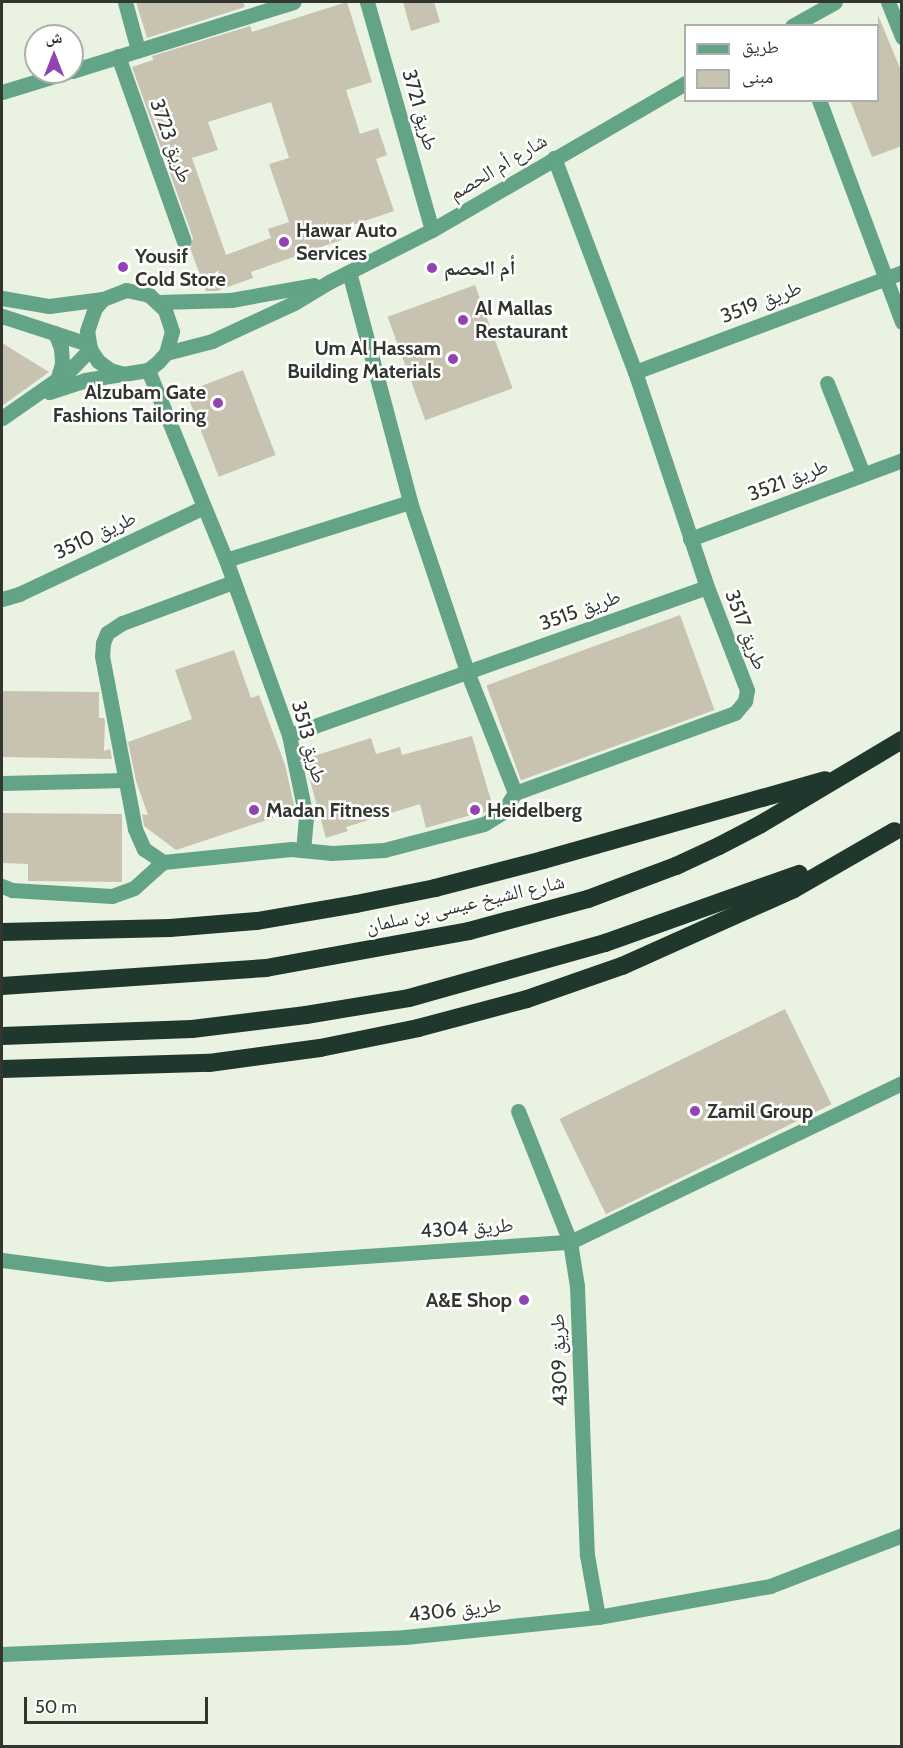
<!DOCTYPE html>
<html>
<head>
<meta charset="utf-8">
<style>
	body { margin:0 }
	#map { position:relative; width:903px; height:1748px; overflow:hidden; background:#eaf3e1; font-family:Cabin,"Noto Naskh Arabic",sans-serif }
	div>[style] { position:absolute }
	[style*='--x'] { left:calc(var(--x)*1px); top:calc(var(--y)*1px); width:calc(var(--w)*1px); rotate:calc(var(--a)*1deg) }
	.building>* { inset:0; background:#c8c3b1; transform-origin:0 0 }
	.minor>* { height:15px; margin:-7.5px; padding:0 7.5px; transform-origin:7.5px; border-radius:7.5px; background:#63a386 }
	.highway>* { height:18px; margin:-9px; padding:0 9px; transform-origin:9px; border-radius:9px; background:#1f372c }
	.dots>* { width:16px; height:16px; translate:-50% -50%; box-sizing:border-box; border:3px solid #fff; border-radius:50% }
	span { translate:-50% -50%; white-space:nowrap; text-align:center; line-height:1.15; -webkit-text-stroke:5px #fff; paint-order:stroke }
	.street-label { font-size:20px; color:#32362f }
	.poi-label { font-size:20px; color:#32362f; font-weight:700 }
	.left { translate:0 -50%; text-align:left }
	.right { translate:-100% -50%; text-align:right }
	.frame { position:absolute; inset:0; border:3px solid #32362f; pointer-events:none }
	.legend { position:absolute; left:684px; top:24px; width:195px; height:78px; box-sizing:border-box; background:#fff; border:2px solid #adafac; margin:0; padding:8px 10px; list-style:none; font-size:18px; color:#32362f }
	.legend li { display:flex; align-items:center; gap:12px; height:30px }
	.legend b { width:30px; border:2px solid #adafac }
	.north { position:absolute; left:24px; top:24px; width:60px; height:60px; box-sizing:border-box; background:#fff; border:2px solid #adafac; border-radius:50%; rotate:0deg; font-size:16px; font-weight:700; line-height:24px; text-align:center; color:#32362f }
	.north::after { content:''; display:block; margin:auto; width:21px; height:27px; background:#9242b2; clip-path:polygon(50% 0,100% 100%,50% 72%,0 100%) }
	.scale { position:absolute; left:24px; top:1697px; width:184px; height:27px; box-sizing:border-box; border:3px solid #32362f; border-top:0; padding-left:8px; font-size:18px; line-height:21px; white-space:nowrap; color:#32362f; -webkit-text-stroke:4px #fff; paint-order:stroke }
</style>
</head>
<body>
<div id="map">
	<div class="building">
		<i style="clip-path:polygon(136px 2px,243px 2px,245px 7px,147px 38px)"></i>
		<i style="clip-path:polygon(evenodd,347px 2px,372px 82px,346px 90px,360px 134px,378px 128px,387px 155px,376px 159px,394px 211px,338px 230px,341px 240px,251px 272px,253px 278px,217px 291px,206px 291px,190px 248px,193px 238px,132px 67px,153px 60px,152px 56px,250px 26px,252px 32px,347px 2px,271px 102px,289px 158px,269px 164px,289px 222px,268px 229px,271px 238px,226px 255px,192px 158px,218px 150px,208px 122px,271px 102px)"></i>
		<i style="clip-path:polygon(403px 2px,434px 2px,440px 22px,411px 31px)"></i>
		<i style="clip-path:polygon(878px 15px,902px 73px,902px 146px,872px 157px,850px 100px,878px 100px)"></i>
		<i style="left:475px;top:285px;width:110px;height:93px;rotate:70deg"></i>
		<i style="clip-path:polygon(2px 343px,49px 372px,2px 406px)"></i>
		<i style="left:243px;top:370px;width:91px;height:61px;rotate:69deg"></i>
		<i style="left:680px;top:615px;width:101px;height:206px;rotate:70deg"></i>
		<i style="clip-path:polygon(234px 650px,251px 698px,259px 695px,285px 765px,294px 805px,288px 813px,176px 850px,144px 826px,142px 814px,148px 815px,136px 781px,128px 742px,192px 719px,175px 670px)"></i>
		<i style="clip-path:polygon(2px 691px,99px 692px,99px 718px,104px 718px,105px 721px,104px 751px,110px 749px,112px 759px,2px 757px)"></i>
		<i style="clip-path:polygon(472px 736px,493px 807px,480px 815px,472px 817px,471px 815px,426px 828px,420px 804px,346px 827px,348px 831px,326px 838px,304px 759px,371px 738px,376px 754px,400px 747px,402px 755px)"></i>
		<i style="clip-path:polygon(2px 813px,122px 814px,122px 882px,28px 881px,28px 864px,2px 863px)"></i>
		<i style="left:785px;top:1009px;width:106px;height:251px;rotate:64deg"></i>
	</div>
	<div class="minor">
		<i style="--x:125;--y:2;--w:50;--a:74.8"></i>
		<i style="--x:367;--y:2;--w:237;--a:74.1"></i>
		<i style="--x:888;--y:2;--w:38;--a:68"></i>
		<i style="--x:792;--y:26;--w:49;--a:-29.2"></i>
		<i style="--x:118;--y:56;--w:196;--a:70.4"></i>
		<i style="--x:72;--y:71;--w:232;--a:-17.3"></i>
		<i style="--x:2;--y:92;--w:69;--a:-16.9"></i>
		<i style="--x:819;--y:100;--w:237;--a:69.5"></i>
		<i style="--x:349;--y:272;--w:238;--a:75.1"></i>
		<i style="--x:410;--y:502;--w:182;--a:71.4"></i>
		<i style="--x:468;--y:674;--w:128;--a:68.4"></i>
		<i style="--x:2;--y:298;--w:48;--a:9.7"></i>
		<i style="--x:49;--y:306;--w:54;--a:-7.4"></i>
		<i style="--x:103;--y:299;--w:25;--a:-21"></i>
		<i style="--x:126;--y:290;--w:24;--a:12"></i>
		<i style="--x:149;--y:295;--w:22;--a:43"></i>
		<i style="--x:165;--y:310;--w:22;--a:72"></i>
		<i style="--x:172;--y:331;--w:23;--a:105"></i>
		<i style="--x:166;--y:353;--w:12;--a:132"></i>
		<i style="--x:158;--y:362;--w:13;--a:141"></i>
		<i style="--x:148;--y:370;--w:24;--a:171"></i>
		<i style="--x:124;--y:374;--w:15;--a:-164"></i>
		<i style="--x:110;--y:370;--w:15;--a:-143"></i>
		<i style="--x:98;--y:361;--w:14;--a:-124"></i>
		<i style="--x:90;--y:349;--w:18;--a:-99"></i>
		<i style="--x:87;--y:331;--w:24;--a:-71"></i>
		<i style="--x:95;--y:308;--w:12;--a:-48"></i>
		<i style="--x:158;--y:302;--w:73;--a:-1.6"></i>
		<i style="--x:231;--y:300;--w:84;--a:-10.2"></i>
		<i style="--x:2;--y:316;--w:90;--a:18"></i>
		<i style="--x:55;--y:333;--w:16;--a:68"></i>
		<i style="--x:61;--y:348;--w:16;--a:86"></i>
		<i style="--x:62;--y:364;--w:17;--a:107"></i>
		<i style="--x:166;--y:353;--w:48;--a:-14.6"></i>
		<i style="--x:212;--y:341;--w:90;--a:-24.9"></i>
		<i style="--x:294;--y:303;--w:41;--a:-31"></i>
		<i style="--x:329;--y:282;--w:115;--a:-26.8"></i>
		<i style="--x:432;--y:230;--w:293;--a:-30.1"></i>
		<i style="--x:148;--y:370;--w:205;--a:67.7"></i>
		<i style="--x:226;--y:560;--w:186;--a:70.2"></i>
		<i style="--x:289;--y:735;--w:84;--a:78.3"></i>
		<i style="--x:306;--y:817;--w:33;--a:95"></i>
		<i style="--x:635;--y:372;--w:285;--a:-20.5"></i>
		<i style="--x:827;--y:383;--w:98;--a:68.4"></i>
		<i style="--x:49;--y:392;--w:38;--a:-18"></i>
		<i style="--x:85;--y:380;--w:37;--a:-9"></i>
		<i style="--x:2;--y:418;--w:80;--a:-34.9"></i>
		<i style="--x:68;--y:372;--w:32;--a:-46"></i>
		<i style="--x:690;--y:539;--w:226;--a:-20.4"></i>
		<i style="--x:226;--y:560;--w:193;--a:-17.5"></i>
		<i style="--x:233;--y:582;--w:118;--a:159.7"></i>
		<i style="--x:122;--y:623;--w:18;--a:146"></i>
		<i style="--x:107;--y:633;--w:11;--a:112"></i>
		<i style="--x:103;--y:643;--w:13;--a:94"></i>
		<i style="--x:102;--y:656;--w:176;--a:79.2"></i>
		<i style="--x:135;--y:829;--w:22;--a:66"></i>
		<i style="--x:144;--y:849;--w:23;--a:34"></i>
		<i style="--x:163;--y:862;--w:129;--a:-5.8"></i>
		<i style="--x:291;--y:849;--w:41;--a:5.6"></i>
		<i style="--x:332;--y:853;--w:52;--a:-3.3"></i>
		<i style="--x:384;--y:850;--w:103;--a:-14.6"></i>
		<i style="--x:484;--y:824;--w:22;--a:-32"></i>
		<i style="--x:503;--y:812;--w:22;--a:-58"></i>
		<i style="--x:515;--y:793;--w:234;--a:-20"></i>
		<i style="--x:735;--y:713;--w:16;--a:-50"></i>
		<i style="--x:745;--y:701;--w:11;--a:-80"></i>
		<i style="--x:747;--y:690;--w:110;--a:-111.2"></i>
		<i style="--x:707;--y:587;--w:227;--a:-108.5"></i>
		<i style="--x:635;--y:372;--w:229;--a:-110.7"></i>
		<i style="--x:2;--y:599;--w:18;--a:-16"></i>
		<i style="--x:19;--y:594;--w:204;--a:-25.2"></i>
		<i style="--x:289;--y:735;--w:443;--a:-19.5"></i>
		<i style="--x:2;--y:783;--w:123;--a:-1.4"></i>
		<i style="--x:2;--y:886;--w:11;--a:22"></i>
		<i style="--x:12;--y:890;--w:100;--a:3.4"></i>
		<i style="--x:112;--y:896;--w:23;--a:-20"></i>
		<i style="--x:134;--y:888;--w:39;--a:-42"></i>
		<i style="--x:518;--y:1111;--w:141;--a:68.3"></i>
		<i style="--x:570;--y:1242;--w:45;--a:81"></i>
		<i style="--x:577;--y:1286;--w:269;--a:87.9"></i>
		<i style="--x:587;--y:1555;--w:63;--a:79.9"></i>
		<i style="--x:2;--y:1260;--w:107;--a:7.5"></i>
		<i style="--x:108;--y:1274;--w:463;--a:-4"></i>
		<i style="--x:570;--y:1242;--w:368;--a:-25.6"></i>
		<i style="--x:2;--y:1654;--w:403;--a:-2.4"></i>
		<i style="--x:405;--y:1637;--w:194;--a:-5.9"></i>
		<i style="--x:598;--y:1617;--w:175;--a:-10.2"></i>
		<i style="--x:770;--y:1586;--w:142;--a:-21.1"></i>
	</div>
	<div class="highway">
		<i style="--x:2;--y:932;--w:168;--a:-1.4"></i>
		<i style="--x:170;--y:928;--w:87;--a:-4.6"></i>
		<i style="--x:257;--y:921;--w:100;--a:-9.7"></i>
		<i style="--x:356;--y:904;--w:81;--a:-11.4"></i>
		<i style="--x:435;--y:888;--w:112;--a:-14.5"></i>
		<i style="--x:543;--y:860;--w:293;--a:-15.8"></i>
		<i style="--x:2;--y:986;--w:265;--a:-3.9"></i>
		<i style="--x:266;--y:968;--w:206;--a:-10.3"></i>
		<i style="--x:469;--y:931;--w:123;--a:-15.1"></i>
		<i style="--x:588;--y:899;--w:94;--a:-20.6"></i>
		<i style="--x:676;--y:866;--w:47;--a:-24.9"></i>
		<i style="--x:719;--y:846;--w:47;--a:-27.6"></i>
		<i style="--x:761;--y:824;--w:164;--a:-30.8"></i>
		<i style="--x:2;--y:1036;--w:190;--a:-2.1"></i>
		<i style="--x:192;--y:1029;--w:115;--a:-7"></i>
		<i style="--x:306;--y:1015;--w:104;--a:-9.4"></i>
		<i style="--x:409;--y:998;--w:204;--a:-15.7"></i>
		<i style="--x:605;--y:943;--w:206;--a:-19.6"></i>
		<i style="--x:2;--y:1069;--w:207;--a:-1.7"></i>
		<i style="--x:209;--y:1063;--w:112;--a:-7.7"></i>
		<i style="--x:320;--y:1048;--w:100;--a:-11.5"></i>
		<i style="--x:418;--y:1028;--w:113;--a:-14.9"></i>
		<i style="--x:527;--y:999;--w:101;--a:-19.2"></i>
		<i style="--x:622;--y:966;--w:188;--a:-24.1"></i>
		<i style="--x:794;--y:889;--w:116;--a:-29.9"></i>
	</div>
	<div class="dots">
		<i style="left:284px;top:242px;background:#9242b2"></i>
		<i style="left:123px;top:267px;background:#9242b2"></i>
		<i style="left:432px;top:268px;background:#9242b2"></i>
		<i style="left:463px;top:320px;background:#9242b2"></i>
		<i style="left:453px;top:359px;background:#9242b2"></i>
		<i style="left:218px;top:403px;background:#9242b2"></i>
		<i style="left:254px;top:810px;background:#9242b2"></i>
		<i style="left:475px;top:810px;background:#9242b2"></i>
		<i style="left:695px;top:1111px;background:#9242b2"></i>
		<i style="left:524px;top:1300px;background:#9242b2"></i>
	</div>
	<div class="street-label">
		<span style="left:420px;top:110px;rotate:74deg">طريق 3721</span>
		<span style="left:171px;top:141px;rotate:70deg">طريق 3723</span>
		<span style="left:498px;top:167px;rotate:-31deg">شارع أم الحصم</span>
		<span style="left:761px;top:302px;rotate:-21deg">طريق 3519</span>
		<span style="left:788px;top:480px;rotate:-21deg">طريق 3521</span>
		<span style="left:95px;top:535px;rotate:-25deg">طريق 3510</span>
		<span style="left:580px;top:610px;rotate:-20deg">طريق 3515</span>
		<span style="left:746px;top:630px;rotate:69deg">طريق 3517</span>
		<span style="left:309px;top:742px;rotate:75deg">طريق 3513</span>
		<span style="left:465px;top:904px;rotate:-13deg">شارع الشيخ عيسى بن سلمان</span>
		<span style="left:467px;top:1228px;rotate:-4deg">طريق 4304</span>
		<span style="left:559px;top:1360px;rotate:-92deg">طريق 4309</span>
		<span style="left:455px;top:1610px;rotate:-6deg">طريق 4306</span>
	</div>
	<div class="poi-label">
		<span class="left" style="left:296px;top:242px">Hawar Auto<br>Services</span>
		<span class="left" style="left:135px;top:268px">Yousif<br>Cold Store</span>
		<span class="left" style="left:444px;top:268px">أم الحصم</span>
		<span class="left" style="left:475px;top:320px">Al Mallas<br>Restaurant</span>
		<span class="right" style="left:441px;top:360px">Um Al Hassam<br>Building Materials</span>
		<span class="right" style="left:206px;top:404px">Alzubam Gate<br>Fashions Tailoring</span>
		<span class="left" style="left:266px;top:810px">Madan Fitness</span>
		<span class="left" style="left:487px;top:810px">Heidelberg</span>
		<span class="left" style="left:707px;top:1111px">Zamil Group</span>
		<span class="right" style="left:512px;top:1300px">A&amp;E Shop</span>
	</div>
	<div class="frame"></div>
	<ul class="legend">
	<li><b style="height:8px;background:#63a386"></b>طريق</li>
	<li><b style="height:16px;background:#c8c3b1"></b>مبنى</li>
	</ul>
	<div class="north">ش</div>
	<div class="scale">50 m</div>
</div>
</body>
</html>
